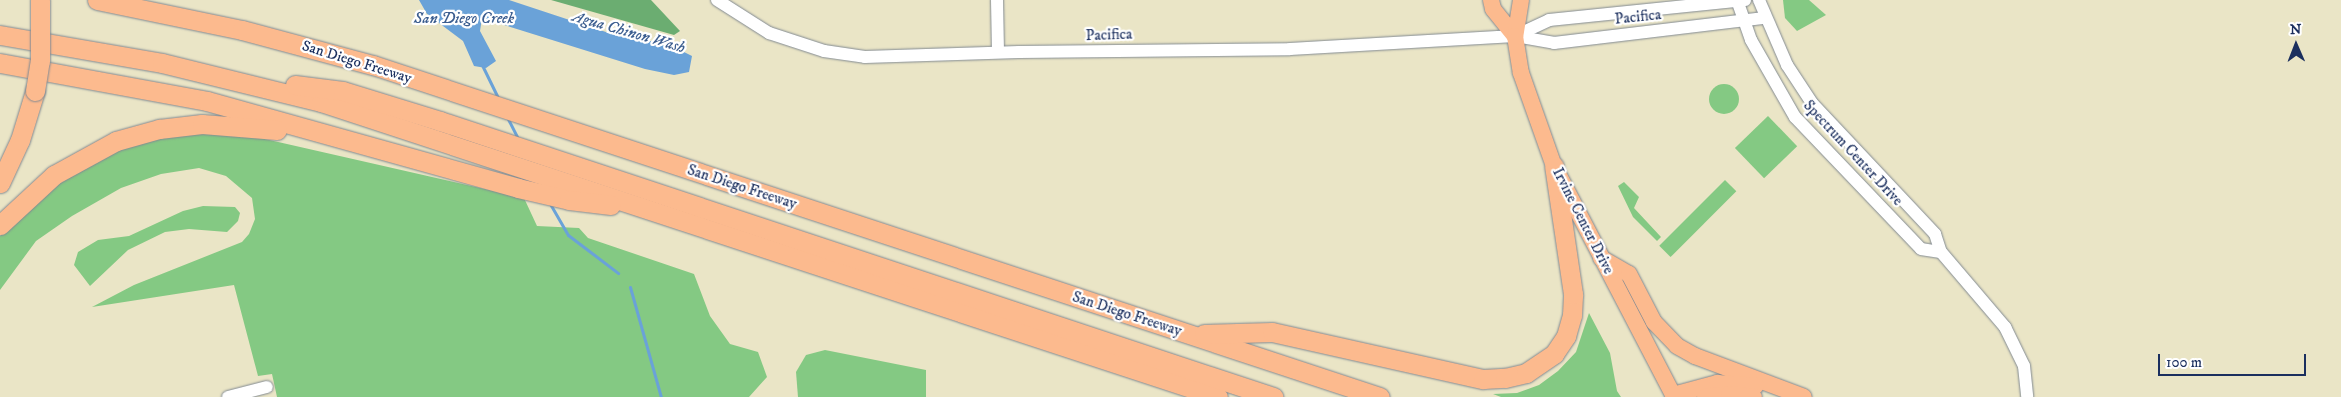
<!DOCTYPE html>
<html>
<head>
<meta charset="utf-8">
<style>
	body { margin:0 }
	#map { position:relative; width:2341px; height:397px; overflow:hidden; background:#eae5c6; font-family:"IM FELL DW Pica",serif }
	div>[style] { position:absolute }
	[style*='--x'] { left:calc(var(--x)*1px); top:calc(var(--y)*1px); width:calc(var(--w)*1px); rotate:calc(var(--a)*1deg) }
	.green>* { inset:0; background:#84c983; transform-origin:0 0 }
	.round { border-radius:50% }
	.forest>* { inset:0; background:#6bad71 }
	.water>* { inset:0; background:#6aa2d8 }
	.stream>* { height:3px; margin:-1.5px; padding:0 1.5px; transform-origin:1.5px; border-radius:1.5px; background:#6aa2d8 }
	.roads { filter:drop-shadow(0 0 1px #828a92) drop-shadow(0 0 1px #828a92) }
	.minor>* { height:12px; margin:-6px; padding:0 6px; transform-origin:6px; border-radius:6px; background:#fff }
	.major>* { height:16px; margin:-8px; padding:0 8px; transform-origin:8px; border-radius:8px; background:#fcba8e }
	.highway>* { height:19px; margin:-9.5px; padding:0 9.5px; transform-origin:9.5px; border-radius:9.5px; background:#fcba8e }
	.bridges { filter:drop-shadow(0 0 1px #828a92) drop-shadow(0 0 1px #828a92) }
	.highway-bridge>* { height:19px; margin:-9.5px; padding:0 9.5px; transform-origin:9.5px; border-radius:9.5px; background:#fcba8e }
	span { translate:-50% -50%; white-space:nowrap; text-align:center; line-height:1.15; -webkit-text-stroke:4.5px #fff; paint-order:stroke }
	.street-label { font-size:15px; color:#1b2f5e }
	.water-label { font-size:16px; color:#3b5d8f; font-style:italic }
	.north { position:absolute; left:2271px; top:20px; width:50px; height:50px; -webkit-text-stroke:4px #fff; paint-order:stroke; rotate:359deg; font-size:14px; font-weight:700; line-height:20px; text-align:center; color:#1b2f5e }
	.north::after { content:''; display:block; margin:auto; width:18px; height:22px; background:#1b2f5e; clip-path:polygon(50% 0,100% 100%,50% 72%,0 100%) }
	.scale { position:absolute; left:2158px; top:354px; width:148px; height:22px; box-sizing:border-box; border:2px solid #1b2f5e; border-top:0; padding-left:6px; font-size:15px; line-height:18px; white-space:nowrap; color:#1b2f5e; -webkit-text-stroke:4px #fff; paint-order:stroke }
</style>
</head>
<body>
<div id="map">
	<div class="green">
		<i style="clip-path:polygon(1783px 0,1809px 0,1826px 15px,1797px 31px,1785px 18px)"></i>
		<i class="round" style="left:1709px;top:84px;width:30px;height:30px"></i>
		<i style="left:1768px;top:116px;width:42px;height:46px;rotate:46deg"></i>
		<i style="clip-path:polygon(212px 132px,252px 136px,524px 198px,537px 226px,579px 228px,588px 238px,694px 274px,710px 316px,730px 344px,758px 352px,767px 377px,749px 397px,277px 397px,272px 374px,258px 376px,234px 285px,92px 307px,134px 285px,242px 242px,249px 234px,255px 219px,252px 198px,226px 176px,199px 168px,161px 174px,121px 188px,72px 216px,36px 241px,0 290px,0 236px,44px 193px,72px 172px,128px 144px,159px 137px)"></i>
		<i style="left:1725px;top:180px;width:16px;height:93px;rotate:45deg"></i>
		<i style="clip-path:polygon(1624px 182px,1639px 197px,1634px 208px,1661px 237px,1657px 241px,1633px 217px,1618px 186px)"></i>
		<i style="clip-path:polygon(203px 206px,235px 207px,240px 213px,238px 221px,227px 232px,189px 229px,165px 232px,128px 250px,90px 286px,74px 265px,78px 252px,98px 240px,129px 236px,183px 211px)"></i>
		<i style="clip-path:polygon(1589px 313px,1610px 353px,1617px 391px,1621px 397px,1501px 397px,1493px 394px,1517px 393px,1539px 385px,1558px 371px,1576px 352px)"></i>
		<i style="clip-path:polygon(825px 350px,926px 370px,926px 397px,798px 397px,796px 372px,806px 355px)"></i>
	</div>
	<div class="forest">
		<i style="clip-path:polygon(551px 0,651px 0,680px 31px,674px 35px)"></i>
	</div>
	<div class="water">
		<i style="clip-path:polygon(419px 0,509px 0,618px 36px,637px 37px,680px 50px,692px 56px,689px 72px,674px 75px,645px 69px,482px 18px,480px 31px,496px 61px,486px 68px,474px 66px,463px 41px,427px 14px)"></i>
	</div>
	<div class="stream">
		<i style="--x:482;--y:65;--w:37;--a:64"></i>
		<i style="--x:507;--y:117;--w:27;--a:63"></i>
		<i style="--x:549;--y:202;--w:38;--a:60"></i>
		<i style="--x:568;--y:235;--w:63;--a:37.2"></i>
		<i style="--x:630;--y:287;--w:114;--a:74.3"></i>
	</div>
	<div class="roads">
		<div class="minor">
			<i style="--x:717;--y:0;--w:62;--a:32.4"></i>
			<i style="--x:769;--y:33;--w:58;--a:18.1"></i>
			<i style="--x:824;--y:51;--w:41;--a:8.3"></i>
			<i style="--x:865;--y:57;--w:154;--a:-1.9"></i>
			<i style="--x:1019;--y:52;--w:271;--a:-0.6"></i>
			<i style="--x:1290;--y:49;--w:225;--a:-3.3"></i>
			<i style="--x:1515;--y:36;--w:40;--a:10"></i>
			<i style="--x:1554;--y:43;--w:212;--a:-6.8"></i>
			<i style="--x:997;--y:0;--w:52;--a:88.9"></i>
			<i style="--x:1737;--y:0;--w:42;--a:70.7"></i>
			<i style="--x:1751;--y:40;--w:89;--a:60.3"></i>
			<i style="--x:1795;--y:117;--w:182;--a:46.3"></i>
			<i style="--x:1921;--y:249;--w:20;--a:9"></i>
			<i style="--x:1759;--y:0;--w:71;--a:66.7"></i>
			<i style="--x:1787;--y:65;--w:45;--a:56.7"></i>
			<i style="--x:1812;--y:103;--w:180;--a:46.8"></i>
			<i style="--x:1935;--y:234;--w:19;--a:72"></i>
			<i style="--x:1941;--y:252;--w:99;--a:49.5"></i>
			<i style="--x:2005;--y:327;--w:43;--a:64"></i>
			<i style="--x:2024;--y:366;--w:31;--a:84"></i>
			<i style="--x:1515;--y:36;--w:38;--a:-25"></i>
			<i style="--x:1549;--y:20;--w:197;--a:-5.8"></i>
			<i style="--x:228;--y:397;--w:40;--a:-14.4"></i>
		</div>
		<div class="major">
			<i style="--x:1491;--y:0;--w:9;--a:77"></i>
			<i style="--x:1493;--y:9;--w:35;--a:51"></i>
			<i style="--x:1521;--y:0;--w:36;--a:99"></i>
			<i style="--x:1515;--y:36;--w:37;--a:81"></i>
			<i style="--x:1521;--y:73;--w:99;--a:70.5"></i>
			<i style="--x:1554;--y:166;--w:260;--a:62.5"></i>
			<i style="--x:1601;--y:258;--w:32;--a:30"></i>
			<i style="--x:1629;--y:274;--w:54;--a:62.5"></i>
			<i style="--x:1654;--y:322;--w:33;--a:46"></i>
			<i style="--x:1677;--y:346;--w:21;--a:29"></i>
			<i style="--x:1695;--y:356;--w:116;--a:20.6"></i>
			<i style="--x:1673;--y:395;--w:46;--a:-15.3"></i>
			<i style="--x:1717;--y:383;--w:39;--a:4"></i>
			<i style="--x:1705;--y:397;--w:24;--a:-7"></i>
			<i style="--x:1729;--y:394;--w:25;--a:7"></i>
		</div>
		<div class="highway">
			<i style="--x:97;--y:0;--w:148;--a:11.7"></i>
			<i style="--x:242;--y:30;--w:136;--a:15"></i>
			<i style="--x:373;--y:65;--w:1060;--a:18.25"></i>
			<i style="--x:0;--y:35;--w:164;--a:9.8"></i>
			<i style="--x:162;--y:63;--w:164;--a:13.8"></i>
			<i style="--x:321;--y:102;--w:944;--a:18.2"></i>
			<i style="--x:0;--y:63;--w:210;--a:10.4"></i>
			<i style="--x:207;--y:101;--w:323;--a:15.6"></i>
			<i style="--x:518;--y:188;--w:52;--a:13.2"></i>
			<i style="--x:569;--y:200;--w:42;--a:6.8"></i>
			<i style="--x:295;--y:85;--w:48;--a:7.1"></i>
			<i style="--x:343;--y:91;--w:102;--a:17.2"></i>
			<i style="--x:440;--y:121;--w:878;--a:18.33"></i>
			<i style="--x:0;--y:183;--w:47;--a:-65.1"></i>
			<i style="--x:20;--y:140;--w:51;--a:-73"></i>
			<i style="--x:0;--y:225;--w:74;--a:-42.8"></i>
			<i style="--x:54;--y:175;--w:71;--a:-28.7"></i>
			<i style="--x:116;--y:141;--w:45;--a:-15.6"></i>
			<i style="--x:159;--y:129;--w:43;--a:-6.6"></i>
			<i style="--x:202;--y:124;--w:75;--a:4.6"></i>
			<i style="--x:1204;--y:334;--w:68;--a:-1.7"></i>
			<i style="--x:1272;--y:332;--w:216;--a:12.6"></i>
			<i style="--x:1483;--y:379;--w:22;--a:-3"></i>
			<i style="--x:1505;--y:378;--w:22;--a:-13"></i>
			<i style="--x:1526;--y:373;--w:34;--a:-34"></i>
			<i style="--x:1554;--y:354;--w:22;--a:-56"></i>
			<i style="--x:1566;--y:336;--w:22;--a:-74"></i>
			<i style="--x:1572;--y:315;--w:21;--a:-87"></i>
			<i style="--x:1573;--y:294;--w:129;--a:-98.4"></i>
		</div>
	</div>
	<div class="bridges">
		<div class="highway-bridge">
			<i style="--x:35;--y:91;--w:30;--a:-81"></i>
			<i style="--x:40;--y:61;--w:61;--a:-90"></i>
		</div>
	</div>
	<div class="street-label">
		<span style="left:1638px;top:17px;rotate:-6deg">Pacifica</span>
		<span style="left:1109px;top:35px;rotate:-2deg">Pacifica</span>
		<span style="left:357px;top:62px;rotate:17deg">San Diego Freeway</span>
		<span style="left:1853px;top:153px;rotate:47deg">Spectrum Center Drive</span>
		<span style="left:742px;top:187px;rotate:18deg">San Diego Freeway</span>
		<span style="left:1583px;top:221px;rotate:63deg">Irvine Center Drive</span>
		<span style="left:1127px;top:314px;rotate:18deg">San Diego Freeway</span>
	</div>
	<div class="water-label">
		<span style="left:464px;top:18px">San Diego Creek</span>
		<span style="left:629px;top:32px;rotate:16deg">Agua Chinon Wash</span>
	</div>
	<div class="north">N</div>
	<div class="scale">100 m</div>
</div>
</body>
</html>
